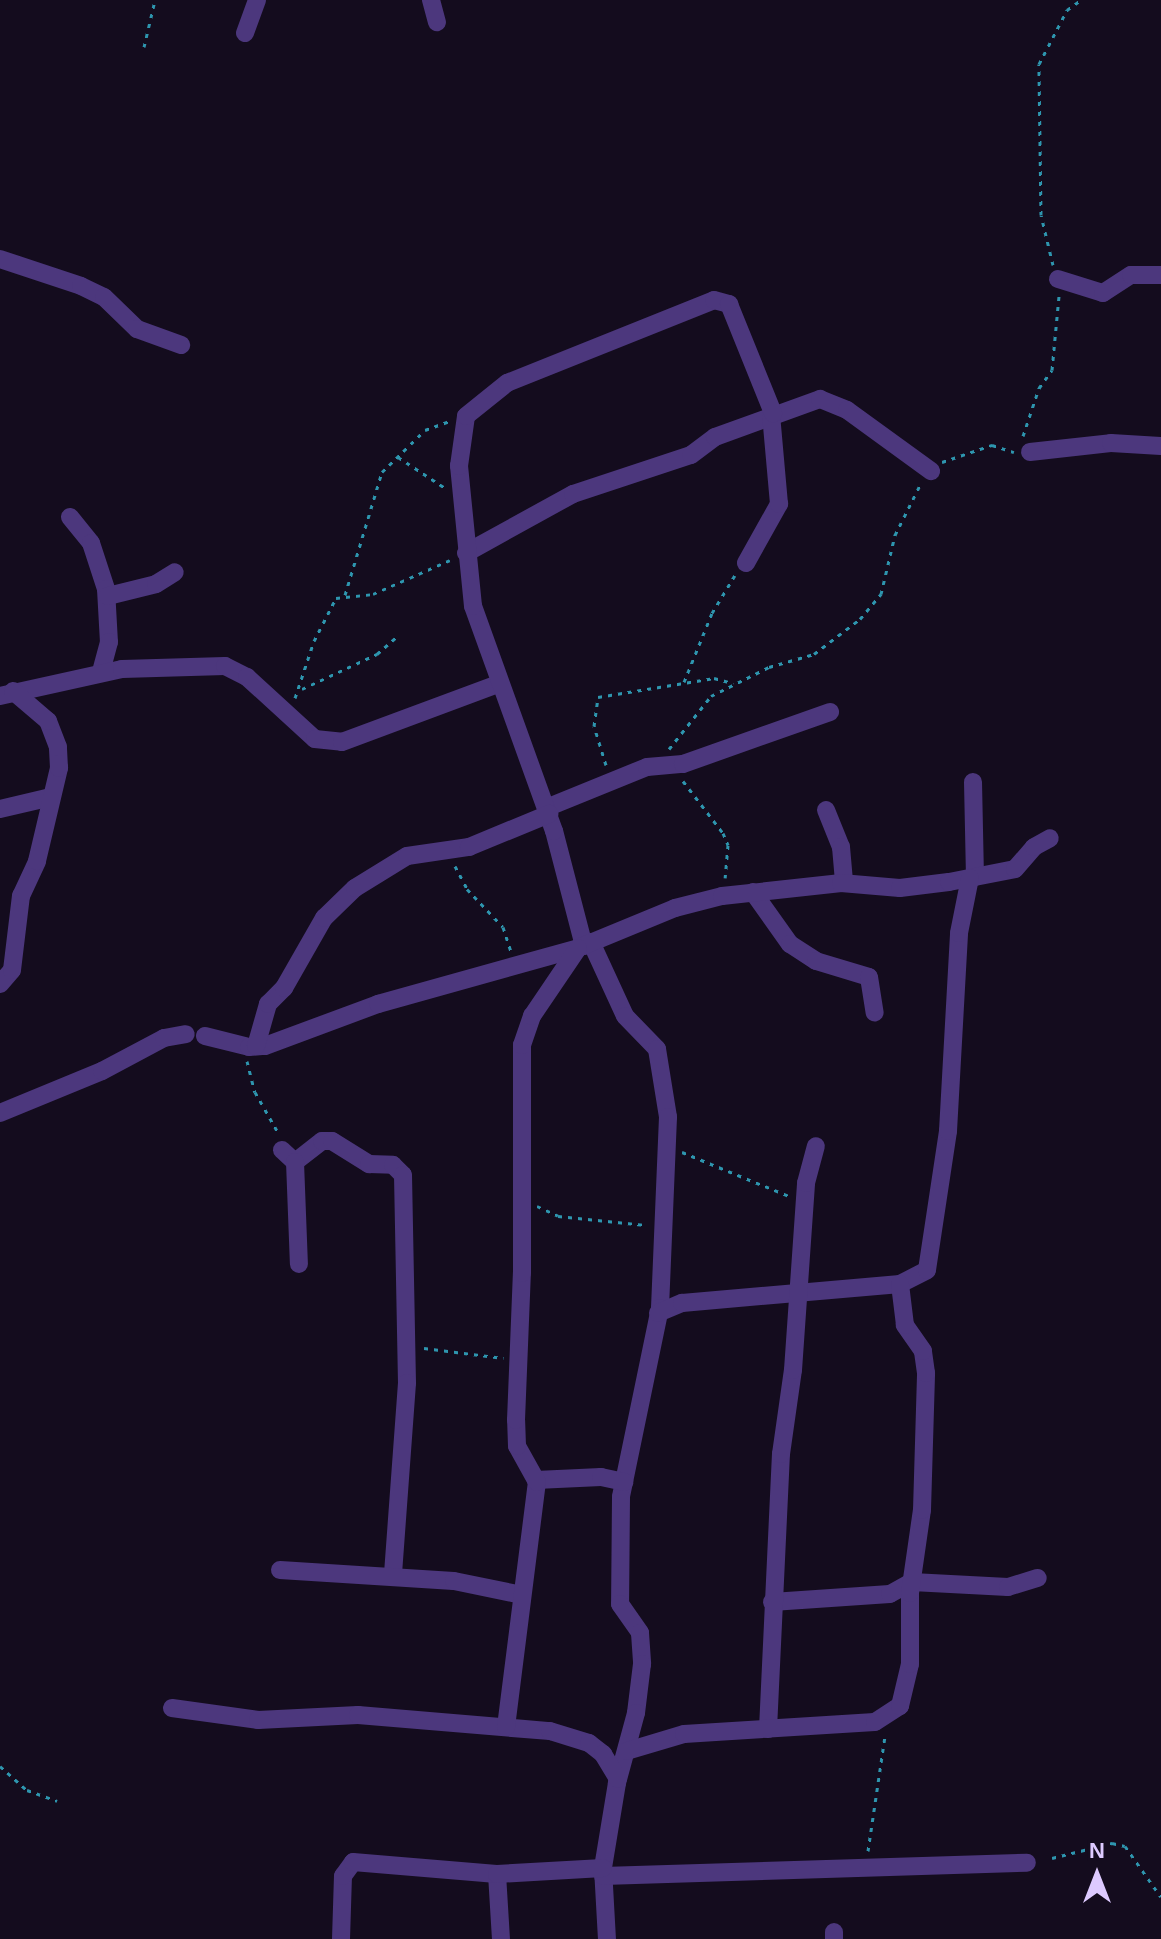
<!DOCTYPE html>
<html>
<head>
<meta charset="utf-8">
<style>
	body { margin:0 }
	#map { position:relative; width:1161px; height:1939px; overflow:hidden; background:#140c1e; font-family:Helvetica,sans-serif }
	div>[style] { position:absolute }
	[style*='--x'] { left:calc(var(--x)*1px); top:calc(var(--y)*1px); width:calc(var(--w)*1px); rotate:calc(var(--a)*1deg) }
	.path>* { height:3px; margin-top:-1.5px; transform-origin:0; background:repeating-linear-gradient(90deg,#2e96af 0 4px,transparent 0 10px) }
	.minor>* { height:18px; margin:-9px; padding:0 9px; transform-origin:9px; border-radius:9px; background:#4c377d }
	span { translate:-50% -50%; white-space:nowrap; text-align:center; line-height:1.15; -webkit-text-stroke:8px #140c1e; paint-order:stroke }
	.north { position:absolute; left:1057px; top:1835px; width:80px; height:80px; -webkit-text-stroke:6px #140c1e; paint-order:stroke; rotate:0deg; font-size:22px; font-weight:700; line-height:32px; text-align:center; color:#ddcaff }
	.north::after { content:''; display:block; margin:auto; width:28px; height:36px; background:#ddcaff; clip-path:polygon(50% 0,100% 100%,50% 72%,0 100%) }
</style>
</head>
<body>
<div id="map">
	<div class="path">
		<i style="--x:144;--y:47;--w:48;--a:-76.8"></i>
		<i style="--x:1053;--y:265;--w:51;--a:-103.5"></i>
		<i style="--x:1041;--y:215;--w:151;--a:-90.8"></i>
		<i style="--x:1039;--y:64;--w:61;--a:-62.6"></i>
		<i style="--x:1067;--y:10;--w:17;--a:-36"></i>
		<i style="--x:1023;--y:436;--w:51;--a:-71.6"></i>
		<i style="--x:1039;--y:388;--w:22;--a:-54"></i>
		<i style="--x:1052;--y:370;--w:74;--a:-84.6"></i>
		<i style="--x:398;--y:457;--w:56;--a:33.4"></i>
		<i style="--x:942;--y:462;--w:53;--a:-18.8"></i>
		<i style="--x:992;--y:445;--w:23;--a:18"></i>
		<i style="--x:345;--y:595;--w:128;--a:-73.3"></i>
		<i style="--x:382;--y:472;--w:60;--a:-44.3"></i>
		<i style="--x:425;--y:430;--w:27;--a:-20"></i>
		<i style="--x:684;--y:682;--w:74;--a:-67.9"></i>
		<i style="--x:712;--y:613;--w:44;--a:-58.8"></i>
		<i style="--x:302;--y:689;--w:83;--a:-25"></i>
		<i style="--x:377;--y:654;--w:29;--a:-41"></i>
		<i style="--x:295;--y:698;--w:60;--a:-71.6"></i>
		<i style="--x:314;--y:641;--w:48;--a:-62.9"></i>
		<i style="--x:336;--y:598;--w:37;--a:-6"></i>
		<i style="--x:373;--y:594;--w:84;--a:-23.8"></i>
		<i style="--x:669;--y:749;--w:68;--a:-51.6"></i>
		<i style="--x:711;--y:696;--w:65;--a:-26.6"></i>
		<i style="--x:769;--y:667;--w:47;--a:-16.1"></i>
		<i style="--x:814;--y:654;--w:58;--a:-37.3"></i>
		<i style="--x:860;--y:619;--w:33;--a:-50"></i>
		<i style="--x:881;--y:594;--w:61;--a:-76.7"></i>
		<i style="--x:895;--y:535;--w:56;--a:-63.4"></i>
		<i style="--x:606;--y:765;--w:41;--a:-107.1"></i>
		<i style="--x:594;--y:726;--w:29;--a:-82"></i>
		<i style="--x:598;--y:697;--w:118;--a:-9.3"></i>
		<i style="--x:714;--y:678;--w:20;--a:15"></i>
		<i style="--x:683;--y:781;--w:66;--a:52.4"></i>
		<i style="--x:723;--y:833;--w:13;--a:67"></i>
		<i style="--x:728;--y:845;--w:33;--a:95"></i>
		<i style="--x:455;--y:866;--w:26;--a:62"></i>
		<i style="--x:467;--y:889;--w:52;--a:46.5"></i>
		<i style="--x:503;--y:927;--w:25;--a:72"></i>
		<i style="--x:247;--y:1061;--w:32;--a:76"></i>
		<i style="--x:255;--y:1092;--w:48;--a:60.3"></i>
		<i style="--x:682;--y:1152;--w:116;--a:22.4"></i>
		<i style="--x:537;--y:1206;--w:23;--a:25"></i>
		<i style="--x:558;--y:1216;--w:88;--a:5.8"></i>
		<i style="--x:424;--y:1348;--w:80;--a:7.2"></i>
		<i style="--x:0;--y:1766;--w:36;--a:42"></i>
		<i style="--x:27;--y:1790;--w:32;--a:20"></i>
		<i style="--x:868;--y:1851;--w:116;--a:-81.6"></i>
		<i style="--x:1052;--y:1858;--w:62;--a:-14"></i>
		<i style="--x:1112;--y:1843;--w:13;--a:13"></i>
		<i style="--x:1125;--y:1846;--w:62;--a:54.8"></i>
	</div>
	<div class="minor">
		<i style="--x:431;--y:0;--w:23;--a:75"></i>
		<i style="--x:245;--y:33;--w:35;--a:-70"></i>
		<i style="--x:0;--y:259;--w:85;--a:18.4"></i>
		<i style="--x:81;--y:286;--w:25;--a:26"></i>
		<i style="--x:104;--y:297;--w:46;--a:44.1"></i>
		<i style="--x:137;--y:329;--w:47;--a:20"></i>
		<i style="--x:1058;--y:279;--w:47;--a:17.3"></i>
		<i style="--x:1103;--y:293;--w:33;--a:-33"></i>
		<i style="--x:1131;--y:275;--w:30;--a:0"></i>
		<i style="--x:1030;--y:452;--w:81;--a:-6.3"></i>
		<i style="--x:1111;--y:443;--w:50;--a:3.4"></i>
		<i style="--x:70;--y:517;--w:33;--a:51"></i>
		<i style="--x:91;--y:543;--w:48;--a:71.9"></i>
		<i style="--x:106;--y:589;--w:53;--a:86.8"></i>
		<i style="--x:109;--y:642;--w:31;--a:105"></i>
		<i style="--x:466;--y:553;--w:122;--a:-28.9"></i>
		<i style="--x:573;--y:494;--w:124;--a:-18.3"></i>
		<i style="--x:691;--y:455;--w:30;--a:-37"></i>
		<i style="--x:715;--y:437;--w:112;--a:-19.9"></i>
		<i style="--x:820;--y:399;--w:29;--a:22"></i>
		<i style="--x:847;--y:410;--w:104;--a:36"></i>
		<i style="--x:746;--y:563;--w:68;--a:-60.8"></i>
		<i style="--x:779;--y:504;--w:90;--a:-95.1"></i>
		<i style="--x:108;--y:596;--w:49;--a:-14"></i>
		<i style="--x:156;--y:584;--w:22;--a:-32"></i>
		<i style="--x:0;--y:696;--w:125;--a:-12.5"></i>
		<i style="--x:122;--y:669;--w:103;--a:-1.7"></i>
		<i style="--x:225;--y:666;--w:25;--a:27"></i>
		<i style="--x:247;--y:677;--w:92;--a:42.4"></i>
		<i style="--x:315;--y:739;--w:27;--a:6"></i>
		<i style="--x:342;--y:742;--w:166;--a:-20.4"></i>
		<i style="--x:973;--y:782;--w:95;--a:88.8"></i>
		<i style="--x:546;--y:808;--w:109;--a:-22.1"></i>
		<i style="--x:647;--y:767;--w:36;--a:-5"></i>
		<i style="--x:683;--y:764;--w:156;--a:-19.5"></i>
		<i style="--x:0;--y:809;--w:52;--a:-13.2"></i>
		<i style="--x:826;--y:810;--w:40;--a:68"></i>
		<i style="--x:841;--y:847;--w:36;--a:85"></i>
		<i style="--x:753;--y:892;--w:64;--a:54.6"></i>
		<i style="--x:790;--y:944;--w:31;--a:33"></i>
		<i style="--x:816;--y:961;--w:55;--a:16.8"></i>
		<i style="--x:869;--y:977;--w:36;--a:81"></i>
		<i style="--x:591;--y:942;--w:81;--a:65.3"></i>
		<i style="--x:625;--y:1016;--w:46;--a:45.9"></i>
		<i style="--x:657;--y:1049;--w:69;--a:80.8"></i>
		<i style="--x:668;--y:1117;--w:191;--a:92.4"></i>
		<i style="--x:660;--y:1308;--w:193;--a:101.7"></i>
		<i style="--x:621;--y:1497;--w:107;--a:90.5"></i>
		<i style="--x:620;--y:1604;--w:35;--a:55"></i>
		<i style="--x:640;--y:1633;--w:31;--a:86"></i>
		<i style="--x:642;--y:1664;--w:49;--a:97"></i>
		<i style="--x:636;--y:1713;--w:73;--a:105.2"></i>
		<i style="--x:617;--y:1783;--w:86;--a:99.4"></i>
		<i style="--x:603;--y:1868;--w:71;--a:86.8"></i>
		<i style="--x:584;--y:946;--w:119;--a:-104.6"></i>
		<i style="--x:554;--y:831;--w:239;--a:-109.8"></i>
		<i style="--x:473;--y:606;--w:141;--a:-95.7"></i>
		<i style="--x:459;--y:466;--w:50;--a:-82"></i>
		<i style="--x:466;--y:416;--w:53;--a:-38.8"></i>
		<i style="--x:507;--y:383;--w:223;--a:-21.8"></i>
		<i style="--x:714;--y:300;--w:16;--a:15"></i>
		<i style="--x:729;--y:304;--w:118;--a:68"></i>
		<i style="--x:0;--y:984;--w:18;--a:-49"></i>
		<i style="--x:12;--y:970;--w:75;--a:-83.1"></i>
		<i style="--x:21;--y:896;--w:38;--a:-65"></i>
		<i style="--x:37;--y:861;--w:96;--a:-76.7"></i>
		<i style="--x:59;--y:768;--w:21;--a:-93"></i>
		<i style="--x:58;--y:747;--w:28;--a:-111"></i>
		<i style="--x:48;--y:721;--w:46;--a:-139.4"></i>
		<i style="--x:205;--y:1036;--w:45;--a:14"></i>
		<i style="--x:249;--y:1047;--w:16;--a:-4"></i>
		<i style="--x:265;--y:1046;--w:121;--a:-20.4"></i>
		<i style="--x:378;--y:1004;--w:208;--a:-15.6"></i>
		<i style="--x:578;--y:948;--w:105;--a:-22.4"></i>
		<i style="--x:675;--y:908;--w:49;--a:-14.3"></i>
		<i style="--x:722;--y:896;--w:120;--a:-6.2"></i>
		<i style="--x:841;--y:883;--w:59;--a:4.8"></i>
		<i style="--x:900;--y:888;--w:49;--a:-7"></i>
		<i style="--x:949;--y:882;--w:67;--a:-11.1"></i>
		<i style="--x:1015;--y:869;--w:29;--a:-49"></i>
		<i style="--x:1034;--y:847;--w:18;--a:-29"></i>
		<i style="--x:256;--y:1046;--w:44;--a:-74.1"></i>
		<i style="--x:268;--y:1004;--w:23;--a:-45"></i>
		<i style="--x:284;--y:988;--w:81;--a:-60.3"></i>
		<i style="--x:324;--y:918;--w:43;--a:-44.1"></i>
		<i style="--x:355;--y:888;--w:61;--a:-31.6"></i>
		<i style="--x:407;--y:856;--w:63;--a:-8.3"></i>
		<i style="--x:469;--y:847;--w:87;--a:-22.4"></i>
		<i style="--x:0;--y:1113;--w:110;--a:-22.4"></i>
		<i style="--x:102;--y:1071;--w:70;--a:-28"></i>
		<i style="--x:164;--y:1038;--w:22;--a:-10"></i>
		<i style="--x:282;--y:1150;--w:18;--a:43"></i>
		<i style="--x:295;--y:1162;--w:34;--a:-38"></i>
		<i style="--x:322;--y:1141;--w:10;--a:0"></i>
		<i style="--x:332;--y:1141;--w:44;--a:31.9"></i>
		<i style="--x:369;--y:1164;--w:24;--a:2"></i>
		<i style="--x:393;--y:1165;--w:14;--a:45"></i>
		<i style="--x:403;--y:1175;--w:208;--a:88.9"></i>
		<i style="--x:407;--y:1383;--w:193;--a:94.2"></i>
		<i style="--x:295;--y:1162;--w:102;--a:87.8"></i>
		<i style="--x:658;--y:1313;--w:26;--a:-23"></i>
		<i style="--x:682;--y:1303;--w:219;--a:-5"></i>
		<i style="--x:900;--y:1284;--w:30;--a:-27"></i>
		<i style="--x:927;--y:1270;--w:141;--a:-81.4"></i>
		<i style="--x:948;--y:1131;--w:198;--a:-86.8"></i>
		<i style="--x:959;--y:933;--w:56;--a:-78.7"></i>
		<i style="--x:536;--y:1480;--w:65;--a:-2.6"></i>
		<i style="--x:601;--y:1477;--w:24;--a:12"></i>
		<i style="--x:280;--y:1570;--w:174;--a:3.6"></i>
		<i style="--x:454;--y:1581;--w:69;--a:11.6"></i>
		<i style="--x:772;--y:1602;--w:118;--a:-3.9"></i>
		<i style="--x:890;--y:1594;--w:25;--a:-29"></i>
		<i style="--x:912;--y:1582;--w:96;--a:3"></i>
		<i style="--x:1008;--y:1587;--w:31;--a:-17"></i>
		<i style="--x:172;--y:1708;--w:87;--a:7.9"></i>
		<i style="--x:258;--y:1720;--w:100;--a:-2.9"></i>
		<i style="--x:358;--y:1715;--w:193;--a:4.8"></i>
		<i style="--x:550;--y:1731;--w:41;--a:17.1"></i>
		<i style="--x:589;--y:1743;--w:18;--a:38"></i>
		<i style="--x:603;--y:1754;--w:29;--a:59"></i>
		<i style="--x:506;--y:1727;--w:247;--a:-82.8"></i>
		<i style="--x:537;--y:1482;--w:41;--a:-119.1"></i>
		<i style="--x:517;--y:1446;--w:26;--a:-92"></i>
		<i style="--x:516;--y:1420;--w:147;--a:-87.7"></i>
		<i style="--x:522;--y:1273;--w:228;--a:-90"></i>
		<i style="--x:522;--y:1045;--w:31;--a:-71"></i>
		<i style="--x:532;--y:1016;--w:82;--a:-55.9"></i>
		<i style="--x:768;--y:1729;--w:275;--a:-87.3"></i>
		<i style="--x:781;--y:1454;--w:85;--a:-81.9"></i>
		<i style="--x:793;--y:1370;--w:187;--a:-86"></i>
		<i style="--x:806;--y:1183;--w:38;--a:-75"></i>
		<i style="--x:627;--y:1751;--w:59;--a:-16.6"></i>
		<i style="--x:684;--y:1734;--w:191;--a:-3.6"></i>
		<i style="--x:875;--y:1722;--w:30;--a:-33"></i>
		<i style="--x:900;--y:1706;--w:43;--a:-76.6"></i>
		<i style="--x:910;--y:1664;--w:71;--a:-90"></i>
		<i style="--x:910;--y:1593;--w:84;--a:-81.8"></i>
		<i style="--x:922;--y:1510;--w:137;--a:-88.3"></i>
		<i style="--x:926;--y:1373;--w:22;--a:-98"></i>
		<i style="--x:923;--y:1351;--w:32;--a:-125"></i>
		<i style="--x:905;--y:1325;--w:41;--a:-97"></i>
		<i style="--x:497;--y:1874;--w:65;--a:86.5"></i>
		<i style="--x:603;--y:1876;--w:424;--a:-1.8"></i>
		<i style="--x:341;--y:1939;--w:63;--a:-88.2"></i>
		<i style="--x:343;--y:1876;--w:17;--a:-54"></i>
		<i style="--x:353;--y:1862;--w:144;--a:4.8"></i>
		<i style="--x:497;--y:1874;--w:106;--a:-3.2"></i>
		<i style="--x:834;--y:1939;--w:7;--a:-90"></i>
	</div>
	<div class="north">N</div>
</div>
</body>
</html>
